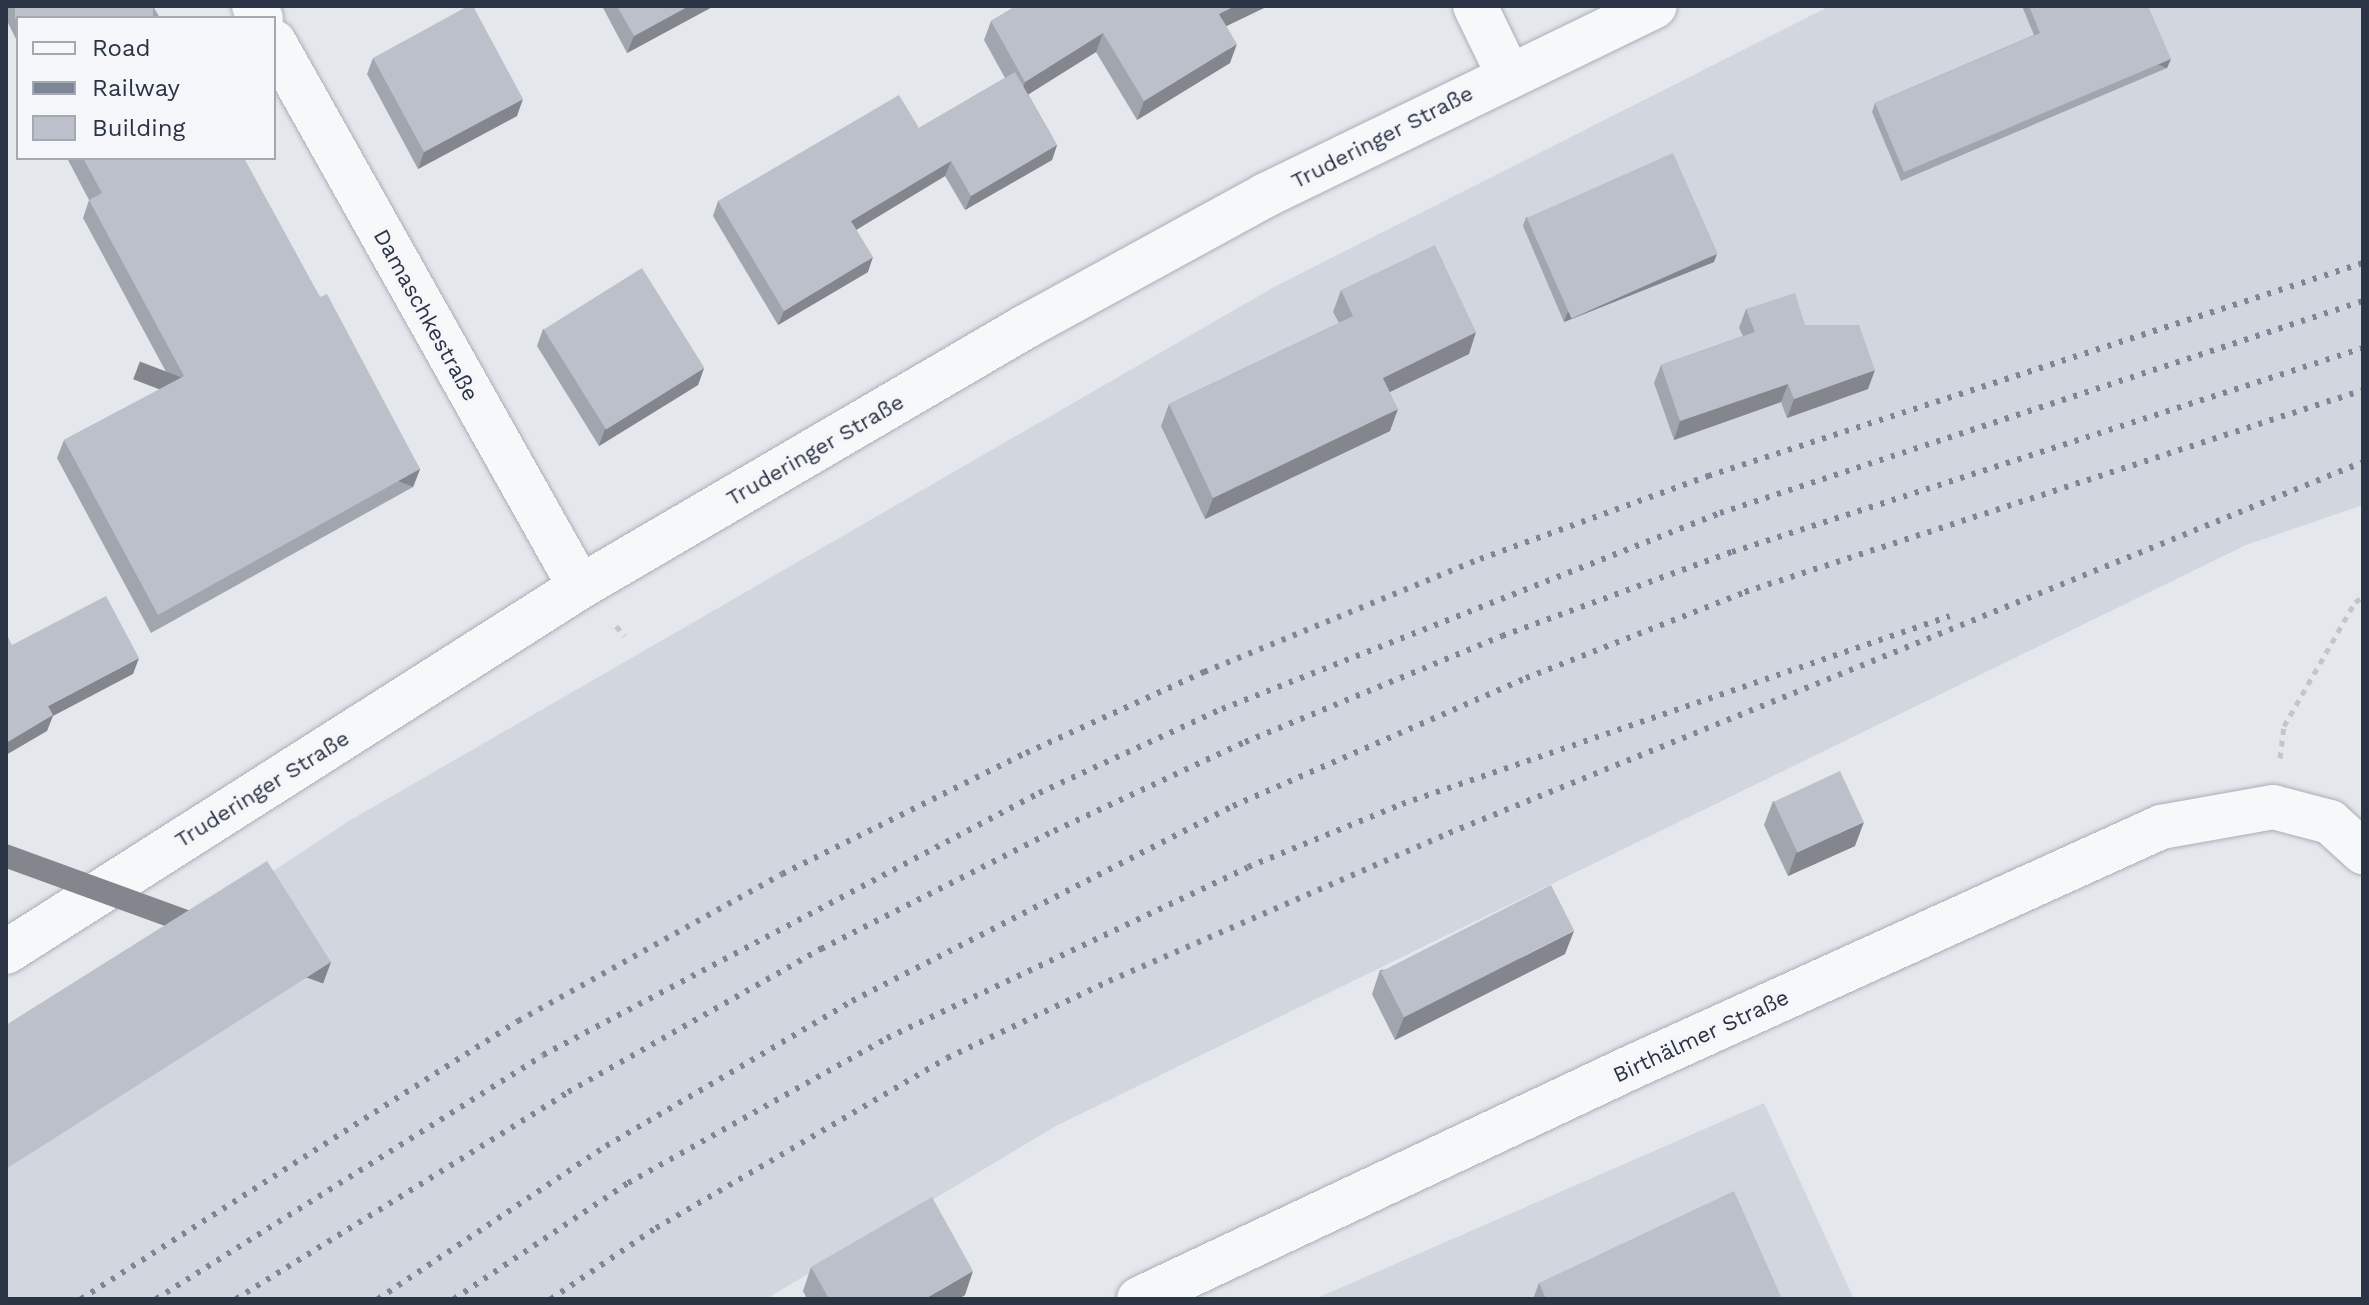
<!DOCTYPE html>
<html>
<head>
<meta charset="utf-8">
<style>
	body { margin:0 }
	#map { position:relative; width:2369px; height:1305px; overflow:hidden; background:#e4e7ec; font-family:"Work Sans",sans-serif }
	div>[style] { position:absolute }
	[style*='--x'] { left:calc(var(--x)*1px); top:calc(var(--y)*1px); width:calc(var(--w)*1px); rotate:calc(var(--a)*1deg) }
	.built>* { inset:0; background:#d2d6de }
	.path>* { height:5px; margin-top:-2.5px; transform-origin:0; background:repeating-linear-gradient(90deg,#c2c5cb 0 6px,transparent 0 12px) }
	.roads { filter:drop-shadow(0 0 2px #a9aeb7) drop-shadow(0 0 2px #a9aeb7) }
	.minor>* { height:44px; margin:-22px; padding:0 22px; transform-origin:22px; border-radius:22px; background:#f7f8fa }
	.tertiary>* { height:44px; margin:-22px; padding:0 22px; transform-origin:22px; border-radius:22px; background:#f7f8fa }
	.rail>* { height:6px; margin-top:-3px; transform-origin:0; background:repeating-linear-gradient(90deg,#7d8696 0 4px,transparent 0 12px) }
	.wall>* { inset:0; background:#a1a5ae }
	.shaded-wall>* { inset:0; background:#83868d; transform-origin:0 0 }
	.building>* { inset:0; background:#bbc0ca; transform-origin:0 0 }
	span { translate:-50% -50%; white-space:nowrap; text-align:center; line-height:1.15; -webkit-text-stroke:7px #f4f6f9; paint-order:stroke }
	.street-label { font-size:22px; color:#2b3445 }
	.frame { position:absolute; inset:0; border:8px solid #2b3445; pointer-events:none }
	.legend { position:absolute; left:16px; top:16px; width:260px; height:144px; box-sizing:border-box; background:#f4f6f9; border:2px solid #a4a8b1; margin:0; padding:10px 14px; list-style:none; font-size:24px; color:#2b3445 }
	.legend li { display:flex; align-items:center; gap:16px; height:40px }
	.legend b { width:40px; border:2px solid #a4a8b1 }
</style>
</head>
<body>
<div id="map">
	<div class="built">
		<i style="clip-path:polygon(1830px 6px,2363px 6px,2363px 505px,2246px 545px,1056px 1126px,766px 1299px,6px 1299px,6px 1048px,349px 821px,1274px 287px)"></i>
		<i style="clip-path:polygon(1764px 1103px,1854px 1299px,1315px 1299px)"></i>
	</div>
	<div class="path">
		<i style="--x:616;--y:626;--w:13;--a:48"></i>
		<i style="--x:2280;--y:758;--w:32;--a:-83"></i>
		<i style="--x:2284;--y:726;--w:143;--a:-60.2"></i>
		<i style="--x:2355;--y:602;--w:9;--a:-32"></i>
	</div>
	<div class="roads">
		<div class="minor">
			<i style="--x:254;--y:6;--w:14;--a:60"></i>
			<i style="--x:274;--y:42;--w:625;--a:60.69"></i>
			<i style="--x:1139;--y:1299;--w:547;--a:-25.21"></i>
			<i style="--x:1634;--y:1066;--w:579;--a:-24.39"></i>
			<i style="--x:2161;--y:827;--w:114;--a:-10.1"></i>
			<i style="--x:2273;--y:807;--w:59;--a:14.7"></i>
			<i style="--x:2330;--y:822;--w:45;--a:42.3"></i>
		</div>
		<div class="tertiary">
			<i style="--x:1475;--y:6;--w:76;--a:64.1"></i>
			<i style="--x:6;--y:952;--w:680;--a:-32.45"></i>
			<i style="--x:580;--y:587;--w:515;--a:-30.3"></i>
			<i style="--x:1025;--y:327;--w:275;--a:-28.7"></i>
			<i style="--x:1266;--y:195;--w:432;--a:-25.9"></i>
		</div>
	</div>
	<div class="rail">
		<i style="--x:81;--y:1299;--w:518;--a:-32.46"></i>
		<i style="--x:518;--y:1021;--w:302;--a:-29.1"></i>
		<i style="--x:782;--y:874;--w:272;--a:-26.4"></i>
		<i style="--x:1026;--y:753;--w:196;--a:-24.5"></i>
		<i style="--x:1204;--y:672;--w:298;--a:-22.3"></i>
		<i style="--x:1480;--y:559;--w:243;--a:-20"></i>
		<i style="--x:1708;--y:476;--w:689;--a:-18.01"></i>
		<i style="--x:156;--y:1299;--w:457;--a:-32.2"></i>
		<i style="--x:543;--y:1055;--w:561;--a:-27.84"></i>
		<i style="--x:1039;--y:793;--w:201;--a:-24.7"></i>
		<i style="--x:1222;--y:709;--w:535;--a:-21.48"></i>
		<i style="--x:1720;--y:513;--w:677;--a:-18.25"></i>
		<i style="--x:236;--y:1299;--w:391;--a:-31.9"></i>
		<i style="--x:568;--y:1092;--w:291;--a:-29.5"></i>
		<i style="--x:821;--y:949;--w:261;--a:-26.9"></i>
		<i style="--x:1054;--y:831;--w:211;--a:-25"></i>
		<i style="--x:1245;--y:742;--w:278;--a:-22.4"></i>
		<i style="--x:1502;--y:636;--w:245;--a:-20.1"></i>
		<i style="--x:1732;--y:552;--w:663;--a:-17.92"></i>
		<i style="--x:378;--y:1299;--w:275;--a:-33.9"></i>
		<i style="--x:606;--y:1146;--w:286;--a:-30.5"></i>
		<i style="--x:852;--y:1001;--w:428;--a:-27.1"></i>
		<i style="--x:1233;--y:806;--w:320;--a:-23.6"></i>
		<i style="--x:1526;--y:678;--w:235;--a:-21.4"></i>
		<i style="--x:1745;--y:592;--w:650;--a:-18.1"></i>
		<i style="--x:454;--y:1299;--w:209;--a:-33.7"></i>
		<i style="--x:628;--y:1183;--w:297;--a:-29.2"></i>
		<i style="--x:887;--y:1038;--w:399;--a:-25.3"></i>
		<i style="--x:1248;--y:867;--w:166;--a:-22.2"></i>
		<i style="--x:1402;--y:804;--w:579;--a:-18.94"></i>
		<i style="--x:551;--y:1299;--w:127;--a:-34.1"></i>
		<i style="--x:656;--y:1228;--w:337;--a:-30.3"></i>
		<i style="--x:947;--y:1058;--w:179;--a:-25.4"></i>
		<i style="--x:1109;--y:981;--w:371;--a:-23.5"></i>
		<i style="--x:1449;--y:833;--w:986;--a:-22.09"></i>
	</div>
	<div class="wall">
		<i style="clip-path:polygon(6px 6px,153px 6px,160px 18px,18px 18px,18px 43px,6px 19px)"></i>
		<i style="clip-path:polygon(602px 6px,714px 6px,627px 53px)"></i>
		<i style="clip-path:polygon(1016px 6px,1268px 6px,1226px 26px,1230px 63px,1137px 120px,1096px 52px,1028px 94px,1057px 145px,1052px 160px,965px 210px,945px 176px,856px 230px,868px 272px,778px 325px,713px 216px,718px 201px,919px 128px,1005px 78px,984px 40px,991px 21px)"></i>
		<i style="clip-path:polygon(2022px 6px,2148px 6px,2167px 68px,1901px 181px,1872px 112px,1875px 103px,2034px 35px)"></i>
		<i style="clip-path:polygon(373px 58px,517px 116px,418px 169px,367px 74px)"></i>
		<i style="clip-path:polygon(67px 158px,234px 158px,320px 297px,420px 469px,413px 487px,151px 633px,57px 458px,64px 440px,172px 383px,83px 218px,89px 200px)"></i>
		<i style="clip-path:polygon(1526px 217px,1714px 262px,1564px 322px,1523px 226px)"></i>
		<i style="clip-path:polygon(1341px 290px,1469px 354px,1390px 392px,1390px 431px,1205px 519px,1161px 426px,1169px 404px,1339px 323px,1333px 312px)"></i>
		<i style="clip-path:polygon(1746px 309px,1805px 325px,1868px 389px,1787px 418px,1781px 402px,1674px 440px,1654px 383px,1661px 365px,1743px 336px,1739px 328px)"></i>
		<i style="clip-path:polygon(543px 329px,704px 368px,698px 385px,599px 446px,537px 346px)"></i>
		<i style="clip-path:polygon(1773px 801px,1855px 846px,1788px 876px,1764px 825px)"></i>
		<i style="clip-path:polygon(1565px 954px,1395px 1040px,1372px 994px,1380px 970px)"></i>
		<i style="clip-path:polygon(811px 1267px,965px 1295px,958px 1299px,807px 1299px,803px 1291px)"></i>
		<i style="clip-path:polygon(1539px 1283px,1782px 1299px,1533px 1299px)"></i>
	</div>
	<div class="shaded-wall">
		<i style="clip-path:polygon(689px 6px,714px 6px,627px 53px,634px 36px)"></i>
		<i style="clip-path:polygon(1235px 6px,1268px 6px,1212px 33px,1219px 14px)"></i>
		<i style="clip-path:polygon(1103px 33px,1096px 52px,1018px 101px,1025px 82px)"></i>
		<i style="clip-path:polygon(1237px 44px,1230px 63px,1137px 120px,1144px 101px)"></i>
		<i style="left:2171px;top:59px;width:10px;height:290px;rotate:114deg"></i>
		<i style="clip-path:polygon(523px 99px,517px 116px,418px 169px,424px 152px)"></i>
		<i style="clip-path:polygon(1057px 145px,1052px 160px,965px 210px,971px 196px)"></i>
		<i style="clip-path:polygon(951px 161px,945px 176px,846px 236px,851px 221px)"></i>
		<i style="clip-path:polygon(1717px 254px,1714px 262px,1564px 322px,1567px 313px)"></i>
		<i style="clip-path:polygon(873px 257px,868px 272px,778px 325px,784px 311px)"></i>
		<i style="clip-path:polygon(1476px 332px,1469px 354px,1375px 399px,1383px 378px)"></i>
		<i style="clip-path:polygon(704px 368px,698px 385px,599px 446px,605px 429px)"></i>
		<i style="clip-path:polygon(1875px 370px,1868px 389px,1787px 418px,1794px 399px)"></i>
		<i style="clip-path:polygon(1788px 384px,1781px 402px,1674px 440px,1680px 421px)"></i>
		<i style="clip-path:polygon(1398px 409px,1390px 431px,1205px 519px,1213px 498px)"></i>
		<i style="left:420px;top:469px;width:19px;height:300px;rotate:111deg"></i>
		<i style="clip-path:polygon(139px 658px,133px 674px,53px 716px,47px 731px,6px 755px,6px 743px,48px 706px)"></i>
		<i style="clip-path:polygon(1864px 822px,1855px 846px,1788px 876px,1796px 853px)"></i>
		<i style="clip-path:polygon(1574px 931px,1565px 954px,1395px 1040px,1404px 1017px)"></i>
		<i style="left:331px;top:962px;width:23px;height:385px;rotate:110deg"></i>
		<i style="clip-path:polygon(973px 1271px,965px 1295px,958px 1299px,925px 1299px)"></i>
	</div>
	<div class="building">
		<i style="left:15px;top:6px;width:138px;height:13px"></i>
		<i style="clip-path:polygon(468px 6px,473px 6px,523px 99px,424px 152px,373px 58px)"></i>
		<i style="clip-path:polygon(617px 6px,689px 6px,634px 36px)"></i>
		<i style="clip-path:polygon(1016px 6px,1235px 6px,1219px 14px,1237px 44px,1144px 101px,1103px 33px,1025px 82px,991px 21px)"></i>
		<i style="clip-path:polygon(2029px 6px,2148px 6px,2171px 59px,1904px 172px,1875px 103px,2040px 33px)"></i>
		<i style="clip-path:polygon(1015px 72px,1057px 145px,971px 196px,951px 161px,851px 221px,873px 257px,784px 311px,718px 201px,899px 95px,919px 128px)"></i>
		<i style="left:1673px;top:153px;width:110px;height:160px;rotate:66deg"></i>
		<i style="clip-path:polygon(83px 158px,244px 158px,320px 297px,327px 294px,420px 469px,158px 615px,64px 440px,184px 376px,89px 200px,102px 193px)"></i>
		<i style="clip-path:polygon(1435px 245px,1476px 332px,1383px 378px,1398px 409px,1213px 498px,1169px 404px,1353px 316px,1341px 290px)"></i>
		<i style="left:642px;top:268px;width:118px;height:116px;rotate:58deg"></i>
		<i style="clip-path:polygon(1795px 293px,1805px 325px,1859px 325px,1875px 370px,1794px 399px,1788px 384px,1680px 421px,1661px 365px,1755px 332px,1746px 309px)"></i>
		<i style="clip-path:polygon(106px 596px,139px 658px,48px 706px,53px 715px,6px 743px,6px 633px,12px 645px)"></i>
		<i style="left:1840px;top:771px;width:56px;height:73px;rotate:65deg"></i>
		<i style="clip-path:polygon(267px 861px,331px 962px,6px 1169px,6px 1025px)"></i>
		<i style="left:1551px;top:885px;width:51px;height:191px;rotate:63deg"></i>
		<i style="clip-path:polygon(1734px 1191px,1782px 1299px,1546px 1299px,1539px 1283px)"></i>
		<i style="clip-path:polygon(932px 1197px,973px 1271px,925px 1299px,829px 1299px,811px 1267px)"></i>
	</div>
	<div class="street-label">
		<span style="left:1382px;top:137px;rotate:-27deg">Truderinger Straße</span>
		<span style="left:426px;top:315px;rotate:61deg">Damaschkestraße</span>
		<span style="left:815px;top:450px;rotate:-30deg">Truderinger Straße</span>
		<span style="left:262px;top:789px;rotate:-32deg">Truderinger Straße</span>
		<span style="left:1701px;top:1036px;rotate:-25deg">Birthälmer Straße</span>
	</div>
	<div class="frame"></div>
	<ul class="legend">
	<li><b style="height:10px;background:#f7f8fa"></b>Road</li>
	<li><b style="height:10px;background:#7d8696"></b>Railway</li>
	<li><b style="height:22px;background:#bbc0ca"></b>Building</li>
	</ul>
</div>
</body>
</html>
